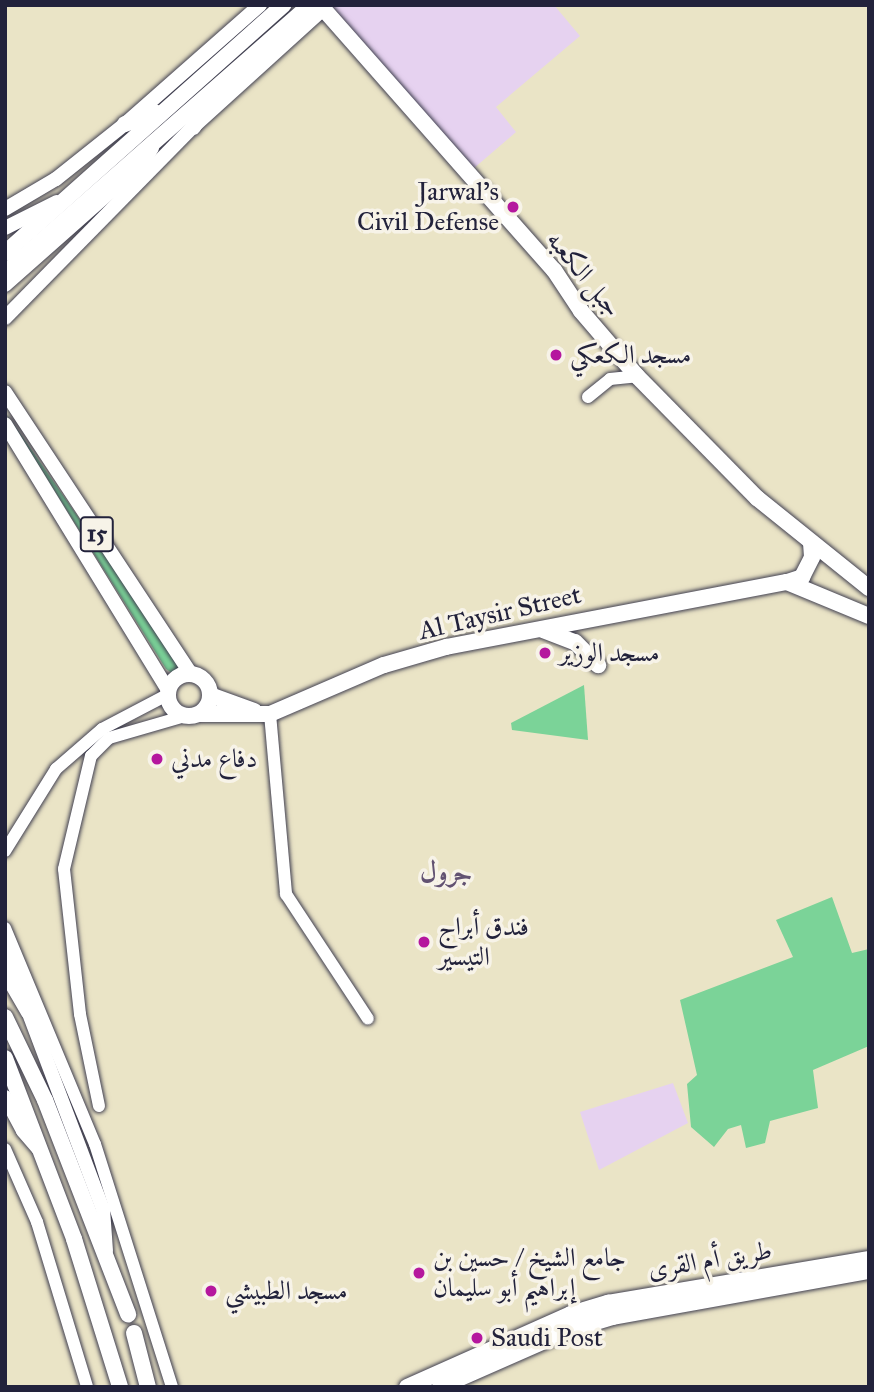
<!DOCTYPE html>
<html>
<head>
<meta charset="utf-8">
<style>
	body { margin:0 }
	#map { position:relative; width:874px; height:1392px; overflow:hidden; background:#eae4c6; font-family:"IM FELL Great Primer",Amiri,serif }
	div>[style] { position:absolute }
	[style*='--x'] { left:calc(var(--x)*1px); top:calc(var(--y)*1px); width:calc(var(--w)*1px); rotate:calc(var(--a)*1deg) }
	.built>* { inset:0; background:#e6d2f0 }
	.green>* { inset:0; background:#7bd398 }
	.roads { filter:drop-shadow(0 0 2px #403f50) drop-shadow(0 0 2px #403f50) }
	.secondary>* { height:12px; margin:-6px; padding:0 6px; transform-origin:6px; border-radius:6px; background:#fff }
	.primary>* { height:14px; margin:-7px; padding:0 7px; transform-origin:7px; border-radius:7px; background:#fff }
	.highway>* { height:16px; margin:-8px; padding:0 8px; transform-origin:8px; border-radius:8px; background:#fff }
	.highway>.ring { margin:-8px; padding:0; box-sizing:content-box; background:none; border:16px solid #fff; border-radius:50% }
	.dots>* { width:19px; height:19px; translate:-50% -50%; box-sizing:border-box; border:4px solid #f7f3e8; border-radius:50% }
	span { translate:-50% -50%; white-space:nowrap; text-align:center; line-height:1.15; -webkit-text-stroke:7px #f7f3e8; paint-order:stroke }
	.shield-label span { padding:2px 5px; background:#f7f3e8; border:2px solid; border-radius:5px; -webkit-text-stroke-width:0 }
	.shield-label { font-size:24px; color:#22223b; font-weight:700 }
	.poi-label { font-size:26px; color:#22223b }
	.right { translate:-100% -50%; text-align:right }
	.left { translate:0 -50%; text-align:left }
	.street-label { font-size:26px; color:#22223b }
	.neighbourhood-label { font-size:28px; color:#625272; font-weight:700 }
	.frame { position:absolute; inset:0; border:7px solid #22223b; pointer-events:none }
</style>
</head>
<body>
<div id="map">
	<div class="built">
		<i style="clip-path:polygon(331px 5px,554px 5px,580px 36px,496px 107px,516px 132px,473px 169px)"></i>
		<i style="clip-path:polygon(673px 1083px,688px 1123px,599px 1170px,580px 1112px)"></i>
	</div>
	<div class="green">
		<i style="clip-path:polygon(6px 413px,180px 664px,175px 675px,166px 669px)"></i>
		<i style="clip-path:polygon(584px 685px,588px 740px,512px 730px,511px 723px)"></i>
		<i style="clip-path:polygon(832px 897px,852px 953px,869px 949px,869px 1046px,813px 1070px,818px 1108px,770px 1121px,765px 1143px,746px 1148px,741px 1125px,728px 1129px,714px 1147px,691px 1127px,687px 1084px,697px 1075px,680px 1000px,793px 957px,776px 920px)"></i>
	</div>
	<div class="roads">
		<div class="secondary">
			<i style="--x:588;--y:397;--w:28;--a:-39"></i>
			<i style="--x:610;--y:379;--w:27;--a:-6"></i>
			<i style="--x:270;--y:714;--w:181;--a:84.9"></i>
			<i style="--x:286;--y:894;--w:149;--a:56.7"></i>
			<i style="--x:5;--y:851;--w:97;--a:-58.1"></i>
			<i style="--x:56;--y:769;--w:61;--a:-41"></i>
			<i style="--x:102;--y:729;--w:73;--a:-27.6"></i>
			<i style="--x:5;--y:928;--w:234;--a:67.4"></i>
			<i style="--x:95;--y:1144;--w:255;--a:72.4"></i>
			<i style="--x:5;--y:975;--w:44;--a:59.9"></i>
			<i style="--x:99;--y:1106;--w:94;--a:-101.7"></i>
			<i style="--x:80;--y:1014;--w:146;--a:-96.3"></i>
			<i style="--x:64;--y:869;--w:116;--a:-76.6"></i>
			<i style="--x:91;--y:756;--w:25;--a:-45"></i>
			<i style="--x:109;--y:738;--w:79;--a:-16.1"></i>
			<i style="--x:5;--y:1149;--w:80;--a:66.3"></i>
			<i style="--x:37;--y:1222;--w:172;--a:73.1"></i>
		</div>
		<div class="primary">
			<i style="--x:5;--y:209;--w:59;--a:-30.5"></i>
			<i style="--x:56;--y:179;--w:88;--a:-38.6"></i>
			<i style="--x:125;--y:124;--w:180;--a:-41.4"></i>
			<i style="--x:5;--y:228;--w:58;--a:-26.6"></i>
			<i style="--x:5;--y:285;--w:183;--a:-41.5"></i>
			<i style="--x:142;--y:164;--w:19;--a:-58"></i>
			<i style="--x:5;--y:318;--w:268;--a:-45.5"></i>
			<i style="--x:193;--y:127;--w:176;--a:-42.2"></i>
			<i style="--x:5;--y:392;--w:338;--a:56.6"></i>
			<i style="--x:5;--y:424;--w:312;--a:58.5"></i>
			<i style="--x:5;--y:950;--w:277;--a:69.3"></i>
			<i style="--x:103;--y:1209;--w:42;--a:85.9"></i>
			<i style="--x:5;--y:1097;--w:38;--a:62"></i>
			<i style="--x:23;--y:1131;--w:23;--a:49"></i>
		</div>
		<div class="highway">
			<i style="--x:320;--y:5;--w:354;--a:48.6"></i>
			<i style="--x:554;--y:270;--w:49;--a:56.6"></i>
			<i style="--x:581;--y:311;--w:86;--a:49.3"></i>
			<i style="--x:637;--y:376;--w:171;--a:45.5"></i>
			<i style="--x:757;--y:498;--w:144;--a:38.8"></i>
			<i style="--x:125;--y:124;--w:33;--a:-20"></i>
			<i style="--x:193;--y:127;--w:36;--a:-58"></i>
			<i style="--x:5;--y:253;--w:373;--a:-41.7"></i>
			<i style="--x:5;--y:273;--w:406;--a:-41.3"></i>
			<i style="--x:787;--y:582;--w:89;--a:22.5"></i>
			<i style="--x:543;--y:630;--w:34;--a:21"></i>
			<i style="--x:575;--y:642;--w:33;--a:45"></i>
			<i class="ring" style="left:168px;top:674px;width:26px;height:26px"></i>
			<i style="--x:210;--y:695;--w:47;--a:20"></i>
			<i style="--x:200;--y:714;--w:70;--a:0"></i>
			<i style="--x:270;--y:714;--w:124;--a:-23.3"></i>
			<i style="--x:384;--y:665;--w:65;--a:-16.2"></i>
			<i style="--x:446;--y:647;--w:347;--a:-10.8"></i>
			<i style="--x:787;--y:582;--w:16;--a:-18"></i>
			<i style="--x:802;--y:577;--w:22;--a:-63"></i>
			<i style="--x:812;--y:557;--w:13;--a:-94"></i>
			<i style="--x:5;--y:1017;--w:92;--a:64.3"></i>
			<i style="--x:45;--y:1100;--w:230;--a:68.8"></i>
			<i style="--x:5;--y:1058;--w:194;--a:69.1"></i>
			<i style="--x:74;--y:1239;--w:155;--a:72.7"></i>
			<i style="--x:134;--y:1333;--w:56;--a:75.5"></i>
			<i style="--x:407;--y:1387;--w:180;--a:-24"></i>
			<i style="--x:571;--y:1314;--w:39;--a:-17"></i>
			<i style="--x:608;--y:1303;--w:265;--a:-9.6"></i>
			<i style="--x:440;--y:1387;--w:141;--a:-23.8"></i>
			<i style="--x:569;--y:1330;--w:46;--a:-16.5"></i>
			<i style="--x:613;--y:1317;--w:260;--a:-10.2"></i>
		</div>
	</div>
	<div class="dots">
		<i style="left:513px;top:207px;background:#b5179e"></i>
		<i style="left:556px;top:355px;background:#b5179e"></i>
		<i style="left:545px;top:653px;background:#b5179e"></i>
		<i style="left:157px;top:759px;background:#b5179e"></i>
		<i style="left:424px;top:942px;background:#b5179e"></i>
		<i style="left:419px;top:1273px;background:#b5179e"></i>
		<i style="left:211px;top:1291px;background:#b5179e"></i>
		<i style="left:477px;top:1338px;background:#b5179e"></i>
	</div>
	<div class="shield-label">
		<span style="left:97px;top:534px">15</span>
	</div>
	<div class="poi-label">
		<span class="right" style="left:499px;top:207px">Jarwal's<br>Civil Defense</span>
		<span class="left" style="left:570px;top:355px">مسجد الكعكي</span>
		<span class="left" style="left:559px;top:653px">مسجد الوزير</span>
		<span class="left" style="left:171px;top:759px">دفاع مدني</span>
		<span class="left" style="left:438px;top:942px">فندق أبراج<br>التيسير</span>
		<span class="left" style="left:433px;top:1273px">جامع الشيخ / حسين بن<br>إبراهيم أبو سليمان</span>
		<span class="left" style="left:225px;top:1291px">مسجد الطبيشي</span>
		<span class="left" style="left:491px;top:1338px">Saudi Post</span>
	</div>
	<div class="street-label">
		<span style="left:584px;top:274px;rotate:51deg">جبل الكعبه</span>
		<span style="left:500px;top:613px;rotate:-13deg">Al Taysir Street</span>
		<span style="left:710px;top:1260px;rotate:-9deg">طريق أم القرى</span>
	</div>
	<div class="neighbourhood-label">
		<span style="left:446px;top:872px">جرول</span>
	</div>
	<div class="frame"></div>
</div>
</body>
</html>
